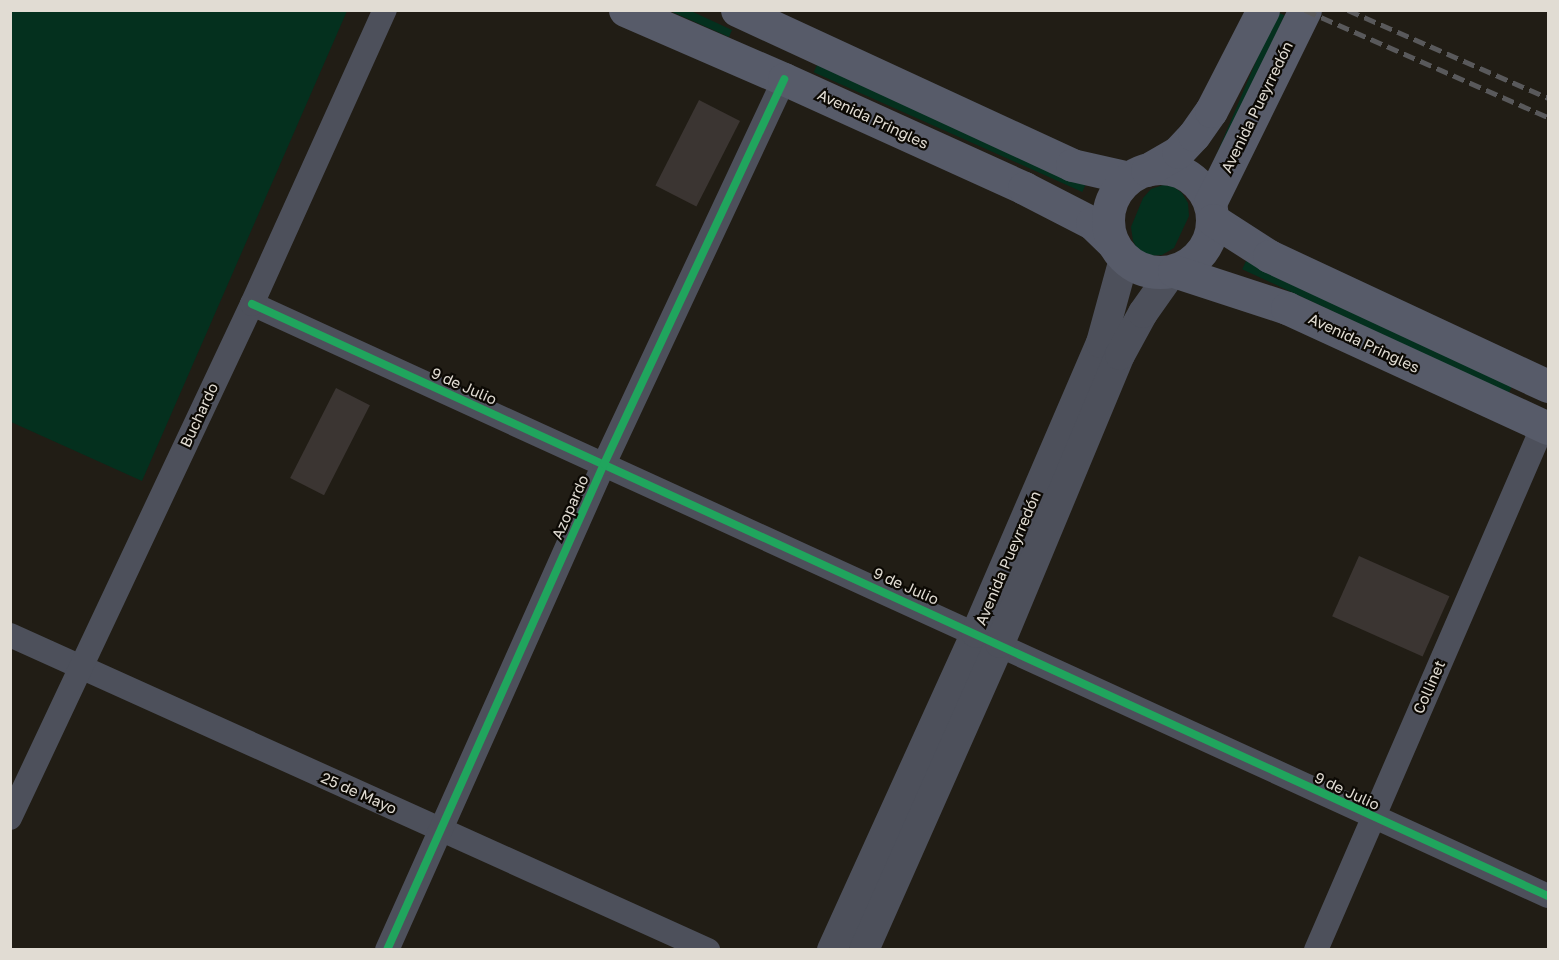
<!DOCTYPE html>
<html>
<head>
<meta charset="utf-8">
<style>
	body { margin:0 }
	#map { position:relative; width:1559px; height:960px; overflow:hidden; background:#211d15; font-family:"Golos Text",sans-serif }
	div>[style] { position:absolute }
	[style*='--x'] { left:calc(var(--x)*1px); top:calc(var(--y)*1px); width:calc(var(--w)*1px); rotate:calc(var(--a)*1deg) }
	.green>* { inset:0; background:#04301e; transform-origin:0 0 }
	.building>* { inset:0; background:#3b3532; transform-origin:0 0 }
	.minor>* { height:24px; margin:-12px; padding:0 12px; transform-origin:12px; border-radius:12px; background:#4d505b }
	.tertiary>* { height:30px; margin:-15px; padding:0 15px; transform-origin:15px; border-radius:15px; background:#4d505b }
	.secondary>* { height:33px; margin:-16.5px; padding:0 16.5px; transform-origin:16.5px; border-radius:16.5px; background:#575b69 }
	.secondary>.ring { margin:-16.5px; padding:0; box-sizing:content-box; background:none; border:33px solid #575b69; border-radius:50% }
	.rail>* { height:4.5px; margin-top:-2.25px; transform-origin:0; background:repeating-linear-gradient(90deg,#59595b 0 12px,transparent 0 18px) }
	.cycleway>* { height:8px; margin:-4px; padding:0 4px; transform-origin:4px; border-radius:4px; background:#20a55d }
	span { translate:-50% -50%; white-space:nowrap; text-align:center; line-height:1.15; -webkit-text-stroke:4.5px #0c0904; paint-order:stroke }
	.street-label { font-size:15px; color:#e1dcd3 }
	.frame { position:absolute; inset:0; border:12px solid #e1dcd3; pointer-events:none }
</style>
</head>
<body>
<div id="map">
	<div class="green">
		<i style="clip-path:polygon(10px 11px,347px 11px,142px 481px,11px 422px)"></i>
		<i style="clip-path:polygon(670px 11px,691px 11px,732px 30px,729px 37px)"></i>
		<i style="left:1277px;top:12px;width:8px;height:167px;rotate:23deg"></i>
		<i style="left:817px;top:65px;width:294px;height:8px;rotate:24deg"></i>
		<i style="clip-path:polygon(1163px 185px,1173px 186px,1182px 193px,1188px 203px,1189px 216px,1174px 248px,1162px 255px,1149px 256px,1138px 250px,1133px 241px,1131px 227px,1143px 198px,1151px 189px)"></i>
		<i style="left:1246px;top:261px;width:294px;height:9px;rotate:25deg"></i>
	</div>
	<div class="building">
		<i style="left:699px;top:100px;width:46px;height:96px;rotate:27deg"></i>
		<i style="left:336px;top:388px;width:38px;height:101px;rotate:27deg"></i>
		<i style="left:1359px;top:556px;width:99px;height:66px;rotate:24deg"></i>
	</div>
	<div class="minor">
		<i style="--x:252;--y:304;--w:1425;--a:24.55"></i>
		<i style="--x:10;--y:635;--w:766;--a:24.29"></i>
		<i style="--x:10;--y:818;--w:568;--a:-64.79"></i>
		<i style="--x:252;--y:304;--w:323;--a:-65.7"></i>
		<i style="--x:387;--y:950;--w:532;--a:-65.94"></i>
		<i style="--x:604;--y:464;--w:425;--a:-64.9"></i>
		<i style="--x:1316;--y:950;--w:571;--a:-66.58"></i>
	</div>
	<div class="tertiary">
		<i style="--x:832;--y:950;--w:348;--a:-65.6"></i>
		<i style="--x:976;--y:633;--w:316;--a:-66.7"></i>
		<i style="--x:1101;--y:343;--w:87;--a:-74.7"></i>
		<i style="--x:864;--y:950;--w:336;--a:-66.1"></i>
		<i style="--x:1000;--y:643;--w:312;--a:-67.4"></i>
		<i style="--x:1120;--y:355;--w:48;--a:-61.3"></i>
		<i style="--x:1143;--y:313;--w:50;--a:-54.7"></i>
	</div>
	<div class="secondary">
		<i style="--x:625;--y:10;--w:173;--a:23.5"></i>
		<i style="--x:784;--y:79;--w:264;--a:24.4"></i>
		<i style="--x:1024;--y:188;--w:76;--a:27.2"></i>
		<i style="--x:1092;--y:223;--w:29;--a:44"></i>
		<i style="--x:737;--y:10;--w:369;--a:24.8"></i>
		<i style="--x:1072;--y:165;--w:58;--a:12.8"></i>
		<i class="ring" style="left:1108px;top:168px;width:71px;height:71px"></i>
		<i style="--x:1147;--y:170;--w:36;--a:-30"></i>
		<i style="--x:1178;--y:152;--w:23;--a:-47"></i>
		<i style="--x:1194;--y:135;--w:29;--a:-55"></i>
		<i style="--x:1211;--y:111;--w:114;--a:-62.8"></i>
		<i style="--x:1210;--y:203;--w:215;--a:-63.8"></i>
		<i style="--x:1213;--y:220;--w:67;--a:32.7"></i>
		<i style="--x:1269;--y:256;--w:308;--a:25"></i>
		<i style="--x:1174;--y:271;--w:119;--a:18.1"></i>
		<i style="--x:1287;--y:308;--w:287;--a:24.7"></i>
	</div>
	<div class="rail">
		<i style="--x:1305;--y:10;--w:266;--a:23.8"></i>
		<i style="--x:1348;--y:10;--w:219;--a:23.7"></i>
	</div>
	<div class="cycleway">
		<i style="--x:252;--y:304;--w:1425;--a:24.55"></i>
		<i style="--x:387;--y:950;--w:532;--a:-65.94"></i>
		<i style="--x:604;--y:464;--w:425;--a:-64.9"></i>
	</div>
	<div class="street-label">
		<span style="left:1257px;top:107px;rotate:-64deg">Avenida Pueyrredón</span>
		<span style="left:873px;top:119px;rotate:25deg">Avenida Pringles</span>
		<span style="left:1364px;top:343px;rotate:25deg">Avenida Pringles</span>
		<span style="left:464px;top:386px;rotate:24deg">9 de Julio</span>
		<span style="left:199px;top:415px;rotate:-65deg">Buchardo</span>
		<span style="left:570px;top:507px;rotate:-66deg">Azopardo</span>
		<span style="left:1008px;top:558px;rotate:-67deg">Avenida Pueyrredón</span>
		<span style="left:906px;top:586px;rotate:24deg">9 de Julio</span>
		<span style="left:1429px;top:687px;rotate:-66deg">Collinet</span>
		<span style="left:1347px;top:791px;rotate:25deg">9 de Julio</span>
		<span style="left:359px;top:793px;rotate:24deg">25 de Mayo</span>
	</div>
	<div class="frame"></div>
</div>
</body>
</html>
